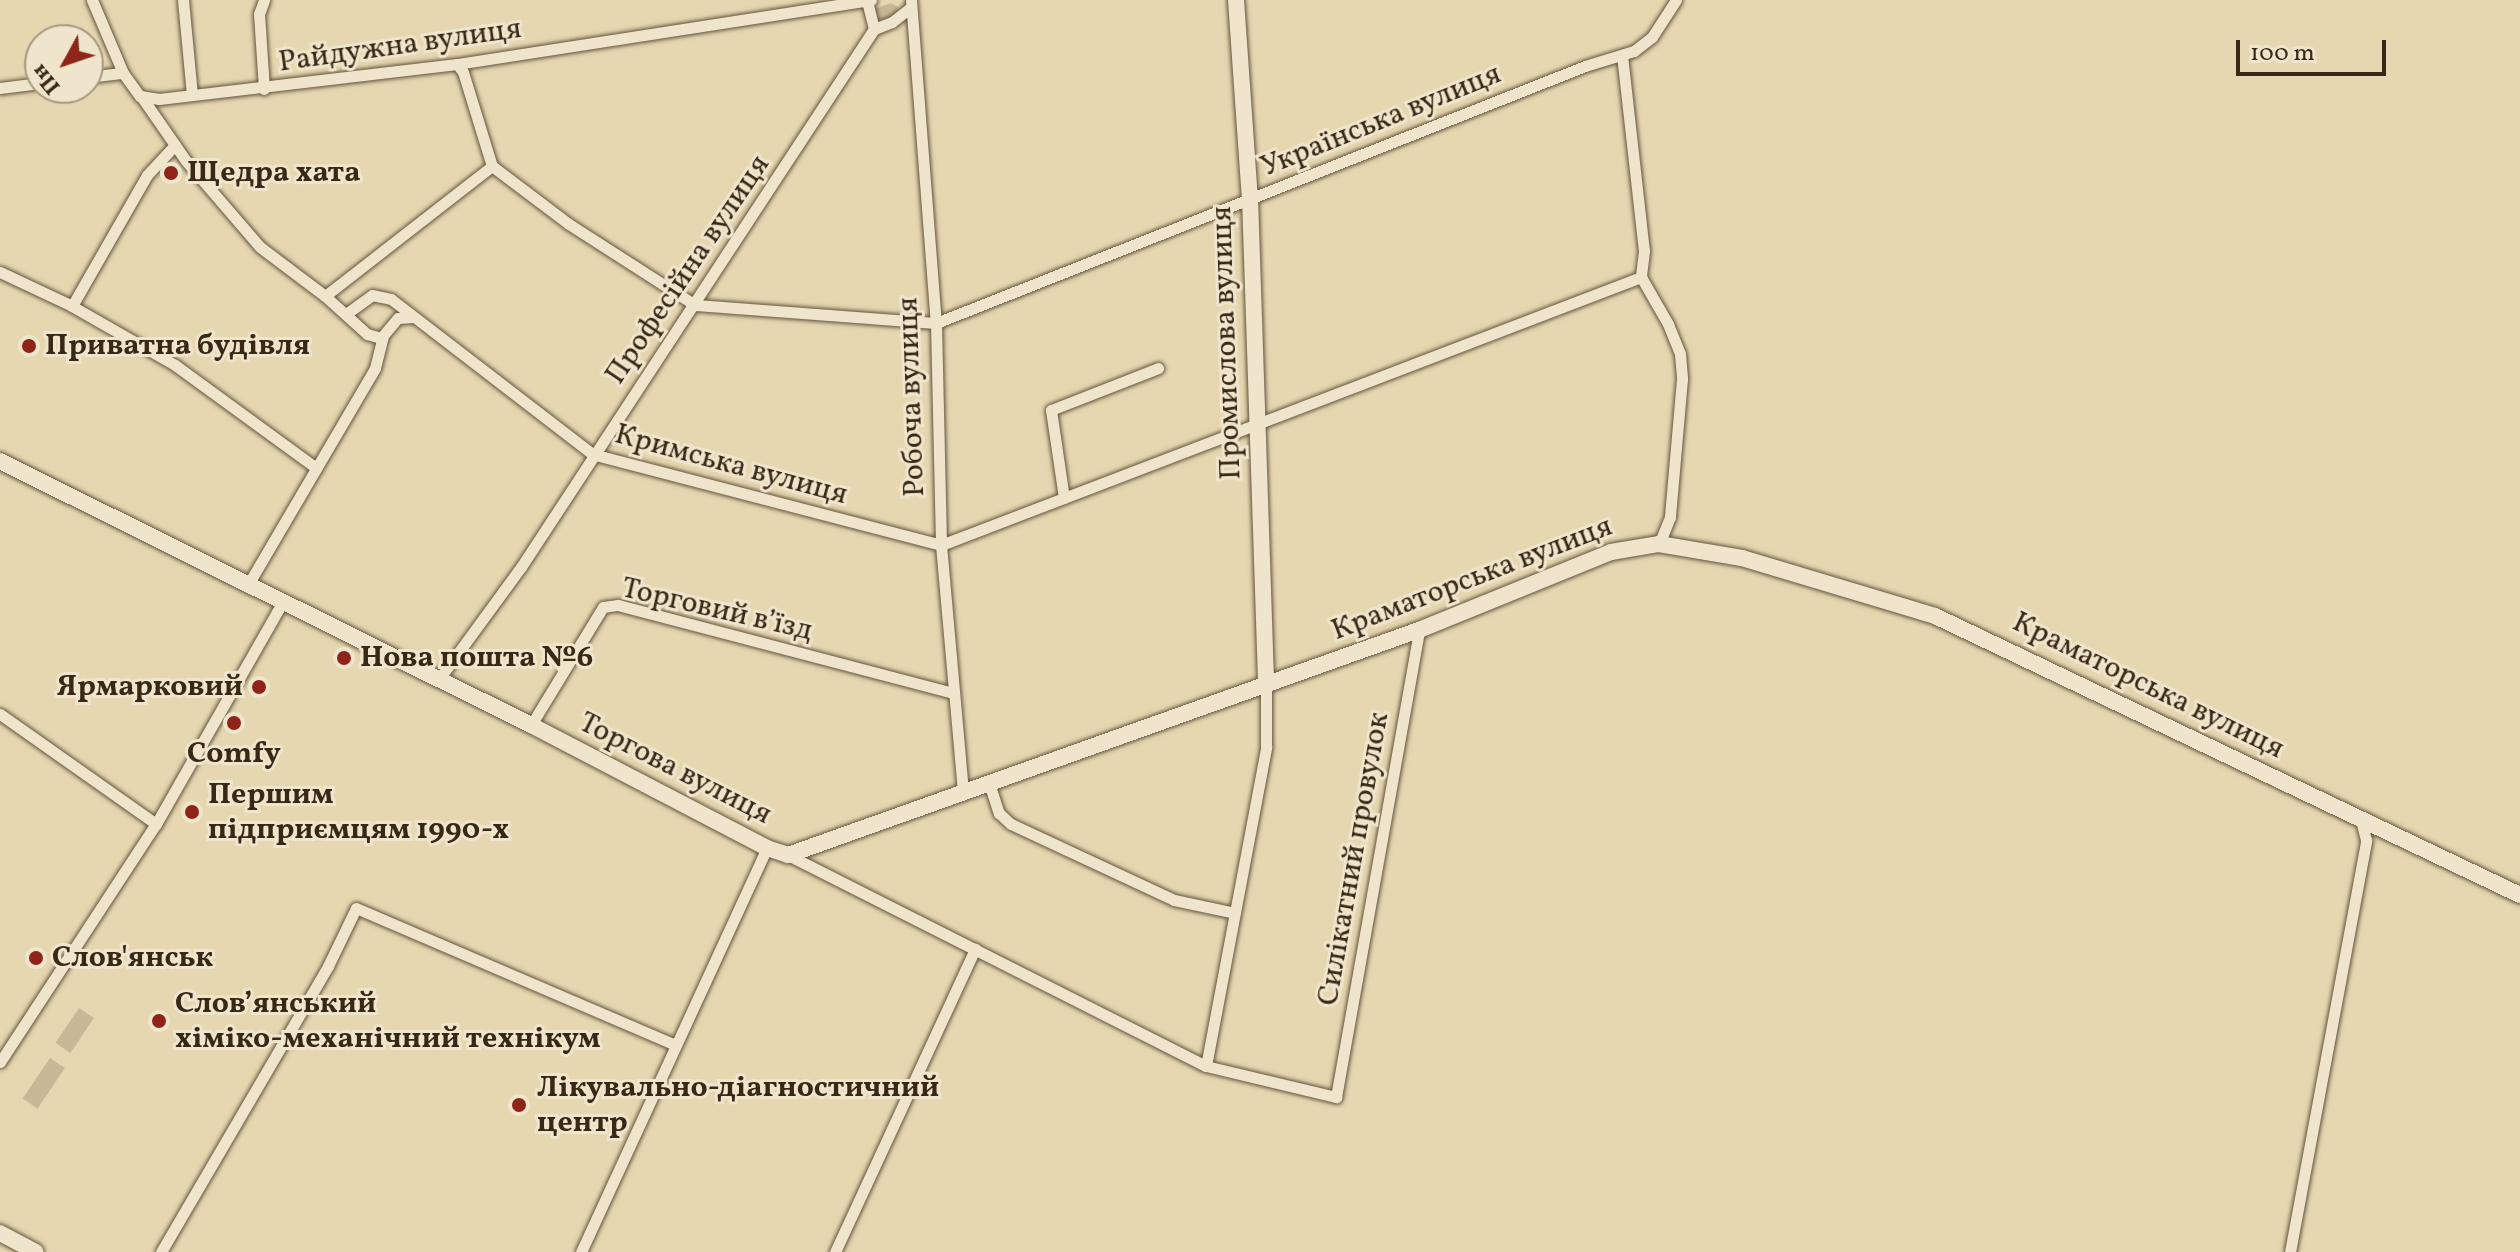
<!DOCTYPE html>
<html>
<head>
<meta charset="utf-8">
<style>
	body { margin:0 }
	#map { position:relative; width:2520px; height:1252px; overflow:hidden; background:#e6d7b1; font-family:Vollkorn,serif }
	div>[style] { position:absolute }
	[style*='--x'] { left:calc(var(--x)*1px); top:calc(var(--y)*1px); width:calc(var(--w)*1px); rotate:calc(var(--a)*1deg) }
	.green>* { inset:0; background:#c8b996; transform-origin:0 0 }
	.roads { filter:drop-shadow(0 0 2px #64543c) drop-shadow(0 0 2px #64543c) }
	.street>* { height:11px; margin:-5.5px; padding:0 5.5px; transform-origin:5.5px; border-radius:5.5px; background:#efe5cc }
	.secondary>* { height:16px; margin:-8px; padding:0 8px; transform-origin:8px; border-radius:8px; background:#efe5cc }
	.dots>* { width:22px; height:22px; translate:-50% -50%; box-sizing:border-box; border:4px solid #efe5cc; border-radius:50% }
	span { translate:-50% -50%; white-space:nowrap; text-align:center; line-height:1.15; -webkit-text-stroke:6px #efe5cc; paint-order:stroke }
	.street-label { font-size:30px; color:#382815 }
	.poi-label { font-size:30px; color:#382815; font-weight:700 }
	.left { translate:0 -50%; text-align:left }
	.right { translate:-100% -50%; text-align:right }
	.north { position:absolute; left:24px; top:24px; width:80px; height:80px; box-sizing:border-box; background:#efe5cc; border:2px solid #a69983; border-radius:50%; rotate:230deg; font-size:22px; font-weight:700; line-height:32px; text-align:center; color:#382815 }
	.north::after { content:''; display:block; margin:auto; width:28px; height:36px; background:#8f2418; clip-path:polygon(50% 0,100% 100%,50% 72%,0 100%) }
	.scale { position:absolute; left:2236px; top:40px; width:150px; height:36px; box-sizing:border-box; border:4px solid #382815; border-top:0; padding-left:10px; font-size:24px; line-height:28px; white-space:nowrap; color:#382815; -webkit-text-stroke:6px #efe5cc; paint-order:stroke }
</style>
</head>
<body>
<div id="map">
	<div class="green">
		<i style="clip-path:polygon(891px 3px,898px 7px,897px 15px,891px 20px,878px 19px,874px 9px)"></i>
		<i style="left:79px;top:1008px;width:18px;height:42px;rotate:34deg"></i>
		<i style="left:50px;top:1058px;width:18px;height:49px;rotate:34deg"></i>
	</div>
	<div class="roads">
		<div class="street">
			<i style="--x:92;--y:0;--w:79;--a:67"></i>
			<i style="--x:183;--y:0;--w:95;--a:84.6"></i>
			<i style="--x:911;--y:0;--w:324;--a:85.6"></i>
			<i style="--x:936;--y:323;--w:222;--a:88.7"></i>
			<i style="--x:941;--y:545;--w:248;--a:84.9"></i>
			<i style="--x:874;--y:29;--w:19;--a:-21"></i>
			<i style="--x:892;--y:22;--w:24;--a:-38"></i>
			<i style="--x:1622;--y:55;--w:197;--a:83.6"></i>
			<i style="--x:1644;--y:251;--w:26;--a:97"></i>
			<i style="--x:1641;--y:277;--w:54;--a:60.1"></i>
			<i style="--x:1668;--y:324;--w:32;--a:68"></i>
			<i style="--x:1680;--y:354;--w:25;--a:85"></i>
			<i style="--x:1682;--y:379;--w:139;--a:95"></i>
			<i style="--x:1670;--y:517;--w:29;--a:112"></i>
			<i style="--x:457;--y:64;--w:10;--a:53"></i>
			<i style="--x:463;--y:72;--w:98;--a:72.9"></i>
			<i style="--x:492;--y:166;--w:96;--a:37"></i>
			<i style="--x:569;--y:224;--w:150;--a:32.7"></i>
			<i style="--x:695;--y:305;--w:242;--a:4.3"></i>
			<i style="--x:936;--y:323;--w:698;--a:-21.6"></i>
			<i style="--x:1585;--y:66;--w:51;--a:-17"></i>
			<i style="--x:1634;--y:51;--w:23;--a:-38"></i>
			<i style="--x:1652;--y:37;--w:44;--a:-57"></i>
			<i style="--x:88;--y:77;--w:35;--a:-7"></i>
			<i style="--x:123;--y:73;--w:29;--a:54"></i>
			<i style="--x:140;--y:96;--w:19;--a:9"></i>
			<i style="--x:159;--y:99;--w:300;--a:-6.7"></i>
			<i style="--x:457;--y:64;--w:419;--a:-8.8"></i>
			<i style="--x:0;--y:88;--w:40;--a:-7.1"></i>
			<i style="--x:264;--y:89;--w:75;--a:-93.8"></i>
			<i style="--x:259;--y:14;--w:15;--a:-70"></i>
			<i style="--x:141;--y:96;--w:79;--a:55.3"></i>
			<i style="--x:186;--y:161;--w:113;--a:49.3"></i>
			<i style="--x:260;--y:247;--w:81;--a:37"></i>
			<i style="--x:325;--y:296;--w:57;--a:42.1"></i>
			<i style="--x:367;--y:334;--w:15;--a:16"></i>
			<i style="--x:381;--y:338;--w:26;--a:-50"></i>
			<i style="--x:398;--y:318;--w:15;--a:-4"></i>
			<i style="--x:0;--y:272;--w:77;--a:25.2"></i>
			<i style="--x:70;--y:305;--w:121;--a:29.7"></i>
			<i style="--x:175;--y:365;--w:175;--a:36.1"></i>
			<i style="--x:325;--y:296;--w:212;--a:-37.9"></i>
			<i style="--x:72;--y:306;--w:151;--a:-60.2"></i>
			<i style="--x:147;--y:175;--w:41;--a:-47"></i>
			<i style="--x:346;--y:314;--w:32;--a:-36"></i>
			<i style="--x:372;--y:295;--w:19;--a:12"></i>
			<i style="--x:391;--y:299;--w:254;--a:37.6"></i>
			<i style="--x:592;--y:454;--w:361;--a:14.6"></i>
			<i style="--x:941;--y:545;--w:750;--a:-20.95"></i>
			<i style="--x:1064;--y:498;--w:89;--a:-98.4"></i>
			<i style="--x:1051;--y:410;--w:115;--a:-21.4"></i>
			<i style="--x:249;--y:583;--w:249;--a:-59.6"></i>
			<i style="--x:375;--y:368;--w:32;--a:-76"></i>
			<i style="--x:439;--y:679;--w:139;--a:-53.8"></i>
			<i style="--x:521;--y:567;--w:643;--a:-56.73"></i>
			<i style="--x:874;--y:29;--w:29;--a:-104"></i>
			<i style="--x:0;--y:714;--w:191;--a:35.2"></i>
			<i style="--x:531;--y:725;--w:138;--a:-58.6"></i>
			<i style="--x:603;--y:607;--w:15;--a:-8"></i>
			<i style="--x:618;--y:605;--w:347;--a:14.7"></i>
			<i style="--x:989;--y:783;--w:32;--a:72"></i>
			<i style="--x:999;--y:813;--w:16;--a:43"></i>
			<i style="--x:1011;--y:824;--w:180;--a:25"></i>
			<i style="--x:1174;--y:900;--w:62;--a:12"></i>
			<i style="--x:788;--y:855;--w:468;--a:26.8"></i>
			<i style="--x:1206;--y:1066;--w:134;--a:13.4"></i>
			<i style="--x:1336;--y:1097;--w:474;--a:-79.9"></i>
			<i style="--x:0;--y:1062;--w:285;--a:-56.8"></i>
			<i style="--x:156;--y:824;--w:257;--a:-60.3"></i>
			<i style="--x:1206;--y:1066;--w:325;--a:-79.3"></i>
			<i style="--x:1266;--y:747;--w:62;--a:-90"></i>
			<i style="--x:161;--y:1252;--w:331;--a:-59.7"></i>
			<i style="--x:328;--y:966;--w:64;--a:-64.2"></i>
			<i style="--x:356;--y:908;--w:347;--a:23.2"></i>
			<i style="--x:581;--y:1252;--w:445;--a:-65.3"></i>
			<i style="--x:835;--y:1252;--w:334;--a:-65.2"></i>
			<i style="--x:2290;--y:1252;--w:419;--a:-79.5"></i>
			<i style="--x:2366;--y:840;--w:21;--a:-104"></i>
		</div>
		<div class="secondary">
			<i style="--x:1236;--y:0;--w:198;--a:86"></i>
			<i style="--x:1250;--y:198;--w:487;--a:88.1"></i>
			<i style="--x:0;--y:461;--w:593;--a:26.44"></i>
			<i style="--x:531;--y:725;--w:266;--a:27.5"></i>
			<i style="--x:767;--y:848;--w:22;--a:18"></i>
			<i style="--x:788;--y:855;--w:670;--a:-19.63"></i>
			<i style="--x:1419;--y:630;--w:207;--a:-22.1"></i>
			<i style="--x:1611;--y:552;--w:49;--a:-9.5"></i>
			<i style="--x:1659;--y:544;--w:84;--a:9.6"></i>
			<i style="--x:1742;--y:558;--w:202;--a:16.7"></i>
			<i style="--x:1935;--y:616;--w:648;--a:25.5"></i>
			<i style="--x:0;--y:1233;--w:40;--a:28"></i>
		</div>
	</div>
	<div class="dots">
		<i style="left:171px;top:173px;background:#8f2418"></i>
		<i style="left:29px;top:346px;background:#8f2418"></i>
		<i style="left:344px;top:658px;background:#8f2418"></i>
		<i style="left:259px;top:687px;background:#8f2418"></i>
		<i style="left:234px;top:723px;background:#8f2418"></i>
		<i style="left:192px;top:812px;background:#8f2418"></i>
		<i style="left:36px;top:958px;background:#8f2418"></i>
		<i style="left:159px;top:1021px;background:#8f2418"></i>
		<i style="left:519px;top:1105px;background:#8f2418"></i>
	</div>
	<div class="street-label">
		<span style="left:400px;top:46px;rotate:-8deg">Райдужна вулиця</span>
		<span style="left:1381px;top:121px;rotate:-22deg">Українська вулиця</span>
		<span style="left:688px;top:270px;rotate:-56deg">Професійна вулиця</span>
		<span style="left:1227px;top:343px;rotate:-92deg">Промислова вулиця</span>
		<span style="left:912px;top:397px;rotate:-92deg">Робоча вулиця</span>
		<span style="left:731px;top:465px;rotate:15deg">Кримська вулиця</span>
		<span style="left:1472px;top:579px;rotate:-21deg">Краматорська вулиця</span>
		<span style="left:717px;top:610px;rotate:13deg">Торговий в’їзд</span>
		<span style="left:2148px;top:686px;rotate:26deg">Краматорська вулиця</span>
		<span style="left:675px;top:769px;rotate:27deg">Торгова вулиця</span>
		<span style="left:1354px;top:859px;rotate:-80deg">Силікатний провулок</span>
	</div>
	<div class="poi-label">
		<span class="left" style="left:187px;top:173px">Щедра хата</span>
		<span class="left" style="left:45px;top:346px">Приватна будівля</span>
		<span class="left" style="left:360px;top:658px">Нова пошта №6</span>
		<span class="right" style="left:243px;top:687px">Ярмарковий</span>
		<span style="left:234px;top:754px">Comfy</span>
		<span class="left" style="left:208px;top:812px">Першим<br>підприємцям 1990-х</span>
		<span class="left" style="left:52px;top:958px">Слов'янськ</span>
		<span class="left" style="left:175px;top:1021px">Слов’янський<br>хіміко-механічний технікум</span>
		<span class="left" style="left:537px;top:1105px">Лікувально-діагностичний<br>центр</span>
	</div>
	<div class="north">Пн</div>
	<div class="scale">100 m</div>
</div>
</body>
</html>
